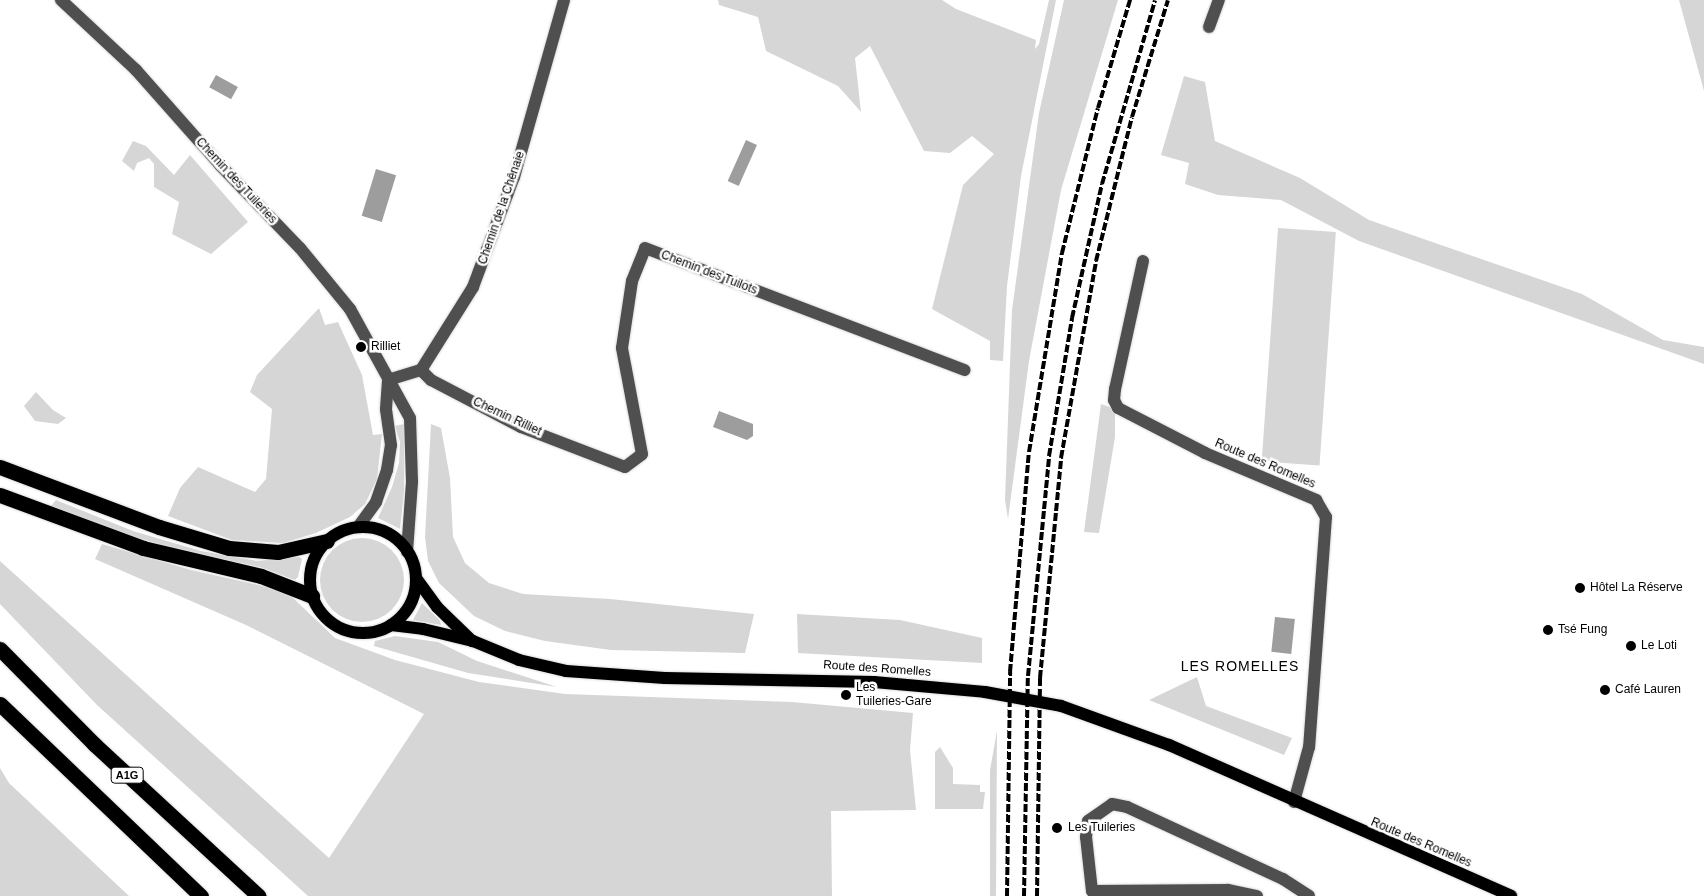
<!DOCTYPE html>
<html>
<head>
<meta charset="utf-8">
<style>
	body { margin:0 }
	#map { position:relative; width:1704px; height:896px; overflow:hidden; background:#fff; font-family:Arial,sans-serif }
	div>[style] { position:absolute }
	[style*='--x'] { left:calc(var(--x)*1px); top:calc(var(--y)*1px); width:calc(var(--w)*1px); rotate:calc(var(--a)*1deg) }
	.green>* { inset:0; background:#d6d6d6; transform-origin:0 0 }
	.round { border-radius:50% }
	.water>* { inset:0; background:#9d9d9d; transform-origin:0 0 }
	.roads { filter:drop-shadow(0 0 1px #dbdbdb) drop-shadow(0 0 1px #dbdbdb) }
	.minor>* { height:12px; margin:-6px; padding:0 6px; transform-origin:6px; border-radius:6px; background:#4f4f4f }
	.major>* { height:12px; margin:-6px; padding:0 6px; transform-origin:6px; border-radius:6px; background:#000 }
	.major>.ring { margin:-6px; padding:0; box-sizing:content-box; background:none; border:12px solid #000; border-radius:50% }
	.highway>* { height:15px; margin:-7.5px; padding:0 7.5px; transform-origin:7.5px; border-radius:7.5px; background:#000 }
	.rail>* { height:4px; margin-top:-2px; transform-origin:0; background:repeating-linear-gradient(90deg,#000 0 8px,transparent 0 10.5px) }
	.dots>* { width:14px; height:14px; translate:-50% -50%; box-sizing:border-box; border:2px solid #fff; border-radius:50% }
	span { translate:-50% -50%; white-space:nowrap; text-align:center; line-height:1.15; -webkit-text-stroke:5px #fff; paint-order:stroke }
	.shield-label span { padding:1px 4px; background:#fff; border:1px solid; border-radius:4px; -webkit-text-stroke-width:0 }
	.shield-label { font-size:11px; color:#000; font-weight:700 }
	.street-label { font-size:12px; color:#000 }
	.poi-label { font-size:12px; color:#000 }
	.left { translate:0 -50%; text-align:left }
	.neighbourhood-label { font-size:14px; color:#000; letter-spacing:1px }
</style>
</head>
<body>
<div id="map">
	<div class="green">
		<i style="clip-path:polygon(718px 0,942px 0,956px 9px,1036px 40px,1035px 49px,1039px 44px,1049px 0,1056px 0,1021px 176px,1007px 286px,1003px 361px,990px 360px,990px 341px,932px 309px,963px 185px,994px 154px,972px 136px,950px 153px,924px 151px,870px 46px,855px 58px,861px 112px,838px 86px,766px 51px,758px 17px,719px 5px)"></i>
		<i style="clip-path:polygon(1064px 0,1118px 0,1061px 190px,1029px 361px,1008px 519px,1005px 500px,1012px 310px,1039px 113px)"></i>
		<i style="clip-path:polygon(1679px 0,1704px 0,1704px 91px)"></i>
		<i style="clip-path:polygon(1184px 76px,1205px 82px,1215px 141px,1300px 178px,1369px 220px,1582px 294px,1663px 340px,1704px 347px,1704px 364px,1359px 241px,1281px 200px,1218px 195px,1185px 184px,1189px 163px,1161px 155px)"></i>
		<i style="clip-path:polygon(133px 141px,146px 146px,174px 175px,190px 155px,248px 222px,211px 254px,172px 234px,179px 202px,154px 187px,154px 164px,149px 158px,137px 163px,134px 171px,122px 161px)"></i>
		<i style="left:1278px;top:228px;width:58px;height:234px;rotate:4deg"></i>
		<i style="clip-path:polygon(319px 308px,325px 325px,338px 322px,362px 375px,373px 435px,382px 434px,377px 479px,365px 504px,350px 517px,316px 533px,283px 543px,232px 540px,168px 516px,180px 488px,198px 467px,255px 492px,266px 479px,272px 409px,250px 392px,257px 375px)"></i>
		<i style="clip-path:polygon(36px 392px,53px 410px,66px 418px,58px 424px,35px 421px,24px 406px)"></i>
		<i style="clip-path:polygon(1101px 404px,1115px 409px,1115px 437px,1099px 533px,1084px 532px)"></i>
		<i style="clip-path:polygon(404px 424px,404px 492px,400px 529px,378px 518px,392px 487px,399px 463px,400px 442px,395px 426px)"></i>
		<i style="clip-path:polygon(431px 424px,441px 428px,450px 478px,453px 537px,465px 563px,489px 583px,523px 594px,610px 599px,754px 614px,745px 653px,611px 650px,545px 641px,505px 631px,474px 616px,439px 583px,428px 561px,425px 537px)"></i>
		<i style="clip-path:polygon(56px 500px,133px 531px,201px 551px,257px 561px,299px 557px,302px 559px,298px 577px,295px 580px,260px 567px,179px 550px,91px 524px,51px 506px)"></i>
		<i class="round" style="left:320px;top:538px;width:84px;height:84px"></i>
		<i style="clip-path:polygon(102px 544px,191px 570px,272px 588px,291px 596px,335px 638px,395px 660px,479px 682px,565px 694px,792px 702px,913px 713px,910px 750px,916px 810px,831px 811px,832px 896px,308px 896px,97px 705px,0 604px,0 561px,329px 858px,424px 714px,246px 625px,95px 559px)"></i>
		<i style="clip-path:polygon(422px 603px,440px 621px,441px 625px,413px 620px)"></i>
		<i style="clip-path:polygon(797px 614px,900px 620px,982px 638px,982px 663px,798px 653px)"></i>
		<i style="clip-path:polygon(395px 636px,438px 642px,477px 661px,557px 687px,468px 673px,374px 646px,375px 641px)"></i>
		<i style="clip-path:polygon(1197px 677px,1206px 706px,1292px 738px,1284px 755px,1149px 700px)"></i>
		<i style="clip-path:polygon(997px 731px,996px 896px,990px 896px,990px 770px)"></i>
		<i style="clip-path:polygon(940px 747px,953px 768px,953px 784px,980px 785px,980px 792px,985px 792px,983px 809px,935px 809px,935px 752px)"></i>
		<i style="clip-path:polygon(0 768px,9px 783px,129px 896px,0 896px)"></i>
	</div>
	<div class="water">
		<i style="left:216px;top:75px;width:25px;height:14px;rotate:29deg"></i>
		<i style="left:746px;top:140px;width:12px;height:45px;rotate:24deg"></i>
		<i style="left:376px;top:169px;width:21px;height:49px;rotate:17deg"></i>
		<i style="clip-path:polygon(719px 411px,753px 424px,753px 436px,747px 440px,713px 427px)"></i>
		<i style="left:1275px;top:617px;width:20px;height:35px;rotate:6deg"></i>
	</div>
	<div class="roads">
		<div class="minor">
			<i style="--x:61;--y:0;--w:103;--a:43"></i>
			<i style="--x:136;--y:70;--w:127;--a:48.5"></i>
			<i style="--x:220;--y:165;--w:115;--a:46.1"></i>
			<i style="--x:300;--y:248;--w:79;--a:50.7"></i>
			<i style="--x:350;--y:309;--w:124;--a:61.2"></i>
			<i style="--x:410;--y:418;--w:64;--a:88.2"></i>
			<i style="--x:412;--y:482;--w:70;--a:94.1"></i>
			<i style="--x:1209;--y:27;--w:29;--a:-70"></i>
			<i style="--x:1143;--y:261;--w:131;--a:102.3"></i>
			<i style="--x:1115;--y:389;--w:11;--a:95"></i>
			<i style="--x:1114;--y:400;--w:9;--a:63"></i>
			<i style="--x:1118;--y:408;--w:98;--a:27.3"></i>
			<i style="--x:1205;--y:453;--w:121;--a:22.9"></i>
			<i style="--x:1316;--y:500;--w:20;--a:60"></i>
			<i style="--x:1326;--y:517;--w:231;--a:94.2"></i>
			<i style="--x:1309;--y:747;--w:57;--a:105.3"></i>
			<i style="--x:421;--y:370;--w:14;--a:45"></i>
			<i style="--x:431;--y:380;--w:102;--a:27.6"></i>
			<i style="--x:521;--y:427;--w:111;--a:21"></i>
			<i style="--x:625;--y:467;--w:21;--a:-37"></i>
			<i style="--x:642;--y:454;--w:108;--a:-100.7"></i>
			<i style="--x:622;--y:348;--w:68;--a:-81.5"></i>
			<i style="--x:632;--y:281;--w:35;--a:-68"></i>
			<i style="--x:645;--y:248;--w:342;--a:20.9"></i>
			<i style="--x:388;--y:380;--w:34;--a:-17"></i>
			<i style="--x:421;--y:370;--w:98;--a:-57.9"></i>
			<i style="--x:473;--y:287;--w:117;--a:-69.6"></i>
			<i style="--x:514;--y:177;--w:184;--a:-74.2"></i>
			<i style="--x:358;--y:527;--w:31;--a:-54"></i>
			<i style="--x:376;--y:502;--w:34;--a:-71"></i>
			<i style="--x:387;--y:470;--w:25;--a:-81"></i>
			<i style="--x:391;--y:445;--w:36;--a:-98"></i>
			<i style="--x:386;--y:409;--w:29;--a:-86"></i>
			<i style="--x:1257;--y:896;--w:30;--a:-168"></i>
			<i style="--x:1228;--y:890;--w:136;--a:179.6"></i>
			<i style="--x:1092;--y:891;--w:54;--a:-96.3"></i>
			<i style="--x:1086;--y:837;--w:16;--a:-83"></i>
			<i style="--x:1088;--y:821;--w:29;--a:-35"></i>
			<i style="--x:1112;--y:804;--w:15;--a:11"></i>
			<i style="--x:1127;--y:807;--w:172;--a:24.8"></i>
			<i style="--x:1283;--y:879;--w:31;--a:33"></i>
		</div>
		<div class="major">
			<i class="ring" style="left:310px;top:527px;width:94px;height:94px"></i>
			<i style="--x:416;--y:578;--w:36;--a:54"></i>
			<i style="--x:437;--y:607;--w:49;--a:44.2"></i>
			<i style="--x:391;--y:625;--w:32;--a:7"></i>
			<i style="--x:423;--y:629;--w:51;--a:13.5"></i>
			<i style="--x:473;--y:641;--w:50;--a:22.4"></i>
			<i style="--x:519;--y:660;--w:48;--a:13.2"></i>
			<i style="--x:566;--y:671;--w:99;--a:4"></i>
			<i style="--x:665;--y:678;--w:209;--a:1.1"></i>
			<i style="--x:874;--y:682;--w:111;--a:5.1"></i>
			<i style="--x:985;--y:692;--w:77;--a:10.4"></i>
			<i style="--x:1061;--y:706;--w:115;--a:19.9"></i>
			<i style="--x:1169;--y:745;--w:374;--a:23.8"></i>
		</div>
		<div class="highway">
			<i style="--x:0;--y:467;--w:170;--a:20.7"></i>
			<i style="--x:159;--y:527;--w:73;--a:16.7"></i>
			<i style="--x:229;--y:548;--w:49;--a:4.7"></i>
			<i style="--x:278;--y:552;--w:50;--a:-12.7"></i>
			<i style="--x:0;--y:495;--w:153;--a:20.3"></i>
			<i style="--x:143;--y:548;--w:121;--a:13.3"></i>
			<i style="--x:261;--y:576;--w:55;--a:21.4"></i>
			<i style="--x:0;--y:649;--w:134;--a:45.3"></i>
			<i style="--x:94;--y:744;--w:224;--a:42.7"></i>
			<i style="--x:0;--y:704;--w:278;--a:43.7"></i>
		</div>
	</div>
	<div class="rail">
		<i style="--x:1007;--y:896;--w:224;--a:-89.2"></i>
		<i style="--x:1010;--y:672;--w:221;--a:-85.1"></i>
		<i style="--x:1029;--y:452;--w:202;--a:-80.6"></i>
		<i style="--x:1062;--y:253;--w:149;--a:-76.1"></i>
		<i style="--x:1098;--y:108;--w:113;--a:-73.5"></i>
		<i style="--x:1024;--y:896;--w:220;--a:-89"></i>
		<i style="--x:1028;--y:676;--w:221;--a:-84.5"></i>
		<i style="--x:1049;--y:456;--w:140;--a:-80.5"></i>
		<i style="--x:1072;--y:318;--w:137;--a:-77.4"></i>
		<i style="--x:1102;--y:184;--w:191;--a:-73.9"></i>
		<i style="--x:1037;--y:896;--w:218;--a:-89.2"></i>
		<i style="--x:1040;--y:678;--w:221;--a:-84.5"></i>
		<i style="--x:1061;--y:458;--w:200;--a:-79.9"></i>
		<i style="--x:1096;--y:261;--w:148;--a:-76"></i>
		<i style="--x:1132;--y:117;--w:122;--a:-72.9"></i>
	</div>
	<div class="dots">
		<i style="left:361px;top:347px;background:#000"></i>
		<i style="left:1580px;top:588px;background:#000"></i>
		<i style="left:1548px;top:630px;background:#000"></i>
		<i style="left:1631px;top:646px;background:#000"></i>
		<i style="left:1605px;top:690px;background:#000"></i>
		<i style="left:846px;top:695px;background:#000"></i>
		<i style="left:1057px;top:828px;background:#000"></i>
	</div>
	<div class="shield-label">
		<span style="left:127px;top:775px">A1G</span>
	</div>
	<div class="street-label">
		<span style="left:236px;top:181px;rotate:47deg">Chemin des Tuileries</span>
		<span style="left:502px;top:208px;rotate:-71deg">Chemin de la Chênaie</span>
		<span style="left:709px;top:273px;rotate:21deg">Chemin des Tuilots</span>
		<span style="left:507px;top:417px;rotate:25deg">Chemin Rilliet</span>
		<span style="left:1265px;top:464px;rotate:23deg">Route des Romelles</span>
		<span style="left:877px;top:669px;rotate:4deg">Route des Romelles</span>
		<span style="left:1421px;top:843px;rotate:23deg">Route des Romelles</span>
	</div>
	<div class="poi-label">
		<span class="left" style="left:371px;top:347px">Rilliet</span>
		<span class="left" style="left:1590px;top:588px">Hôtel La Réserve</span>
		<span class="left" style="left:1558px;top:630px">Tsé Fung</span>
		<span class="left" style="left:1641px;top:646px">Le Loti</span>
		<span class="left" style="left:856px;top:695px">Les<br>Tuileries-Gare</span>
		<span class="left" style="left:1615px;top:690px">Café Lauren</span>
		<span class="left" style="left:1068px;top:828px">Les Tuileries</span>
	</div>
	<div class="neighbourhood-label">
		<span style="left:1240px;top:666px">LES ROMELLES</span>
	</div>
</div>
</body>
</html>
